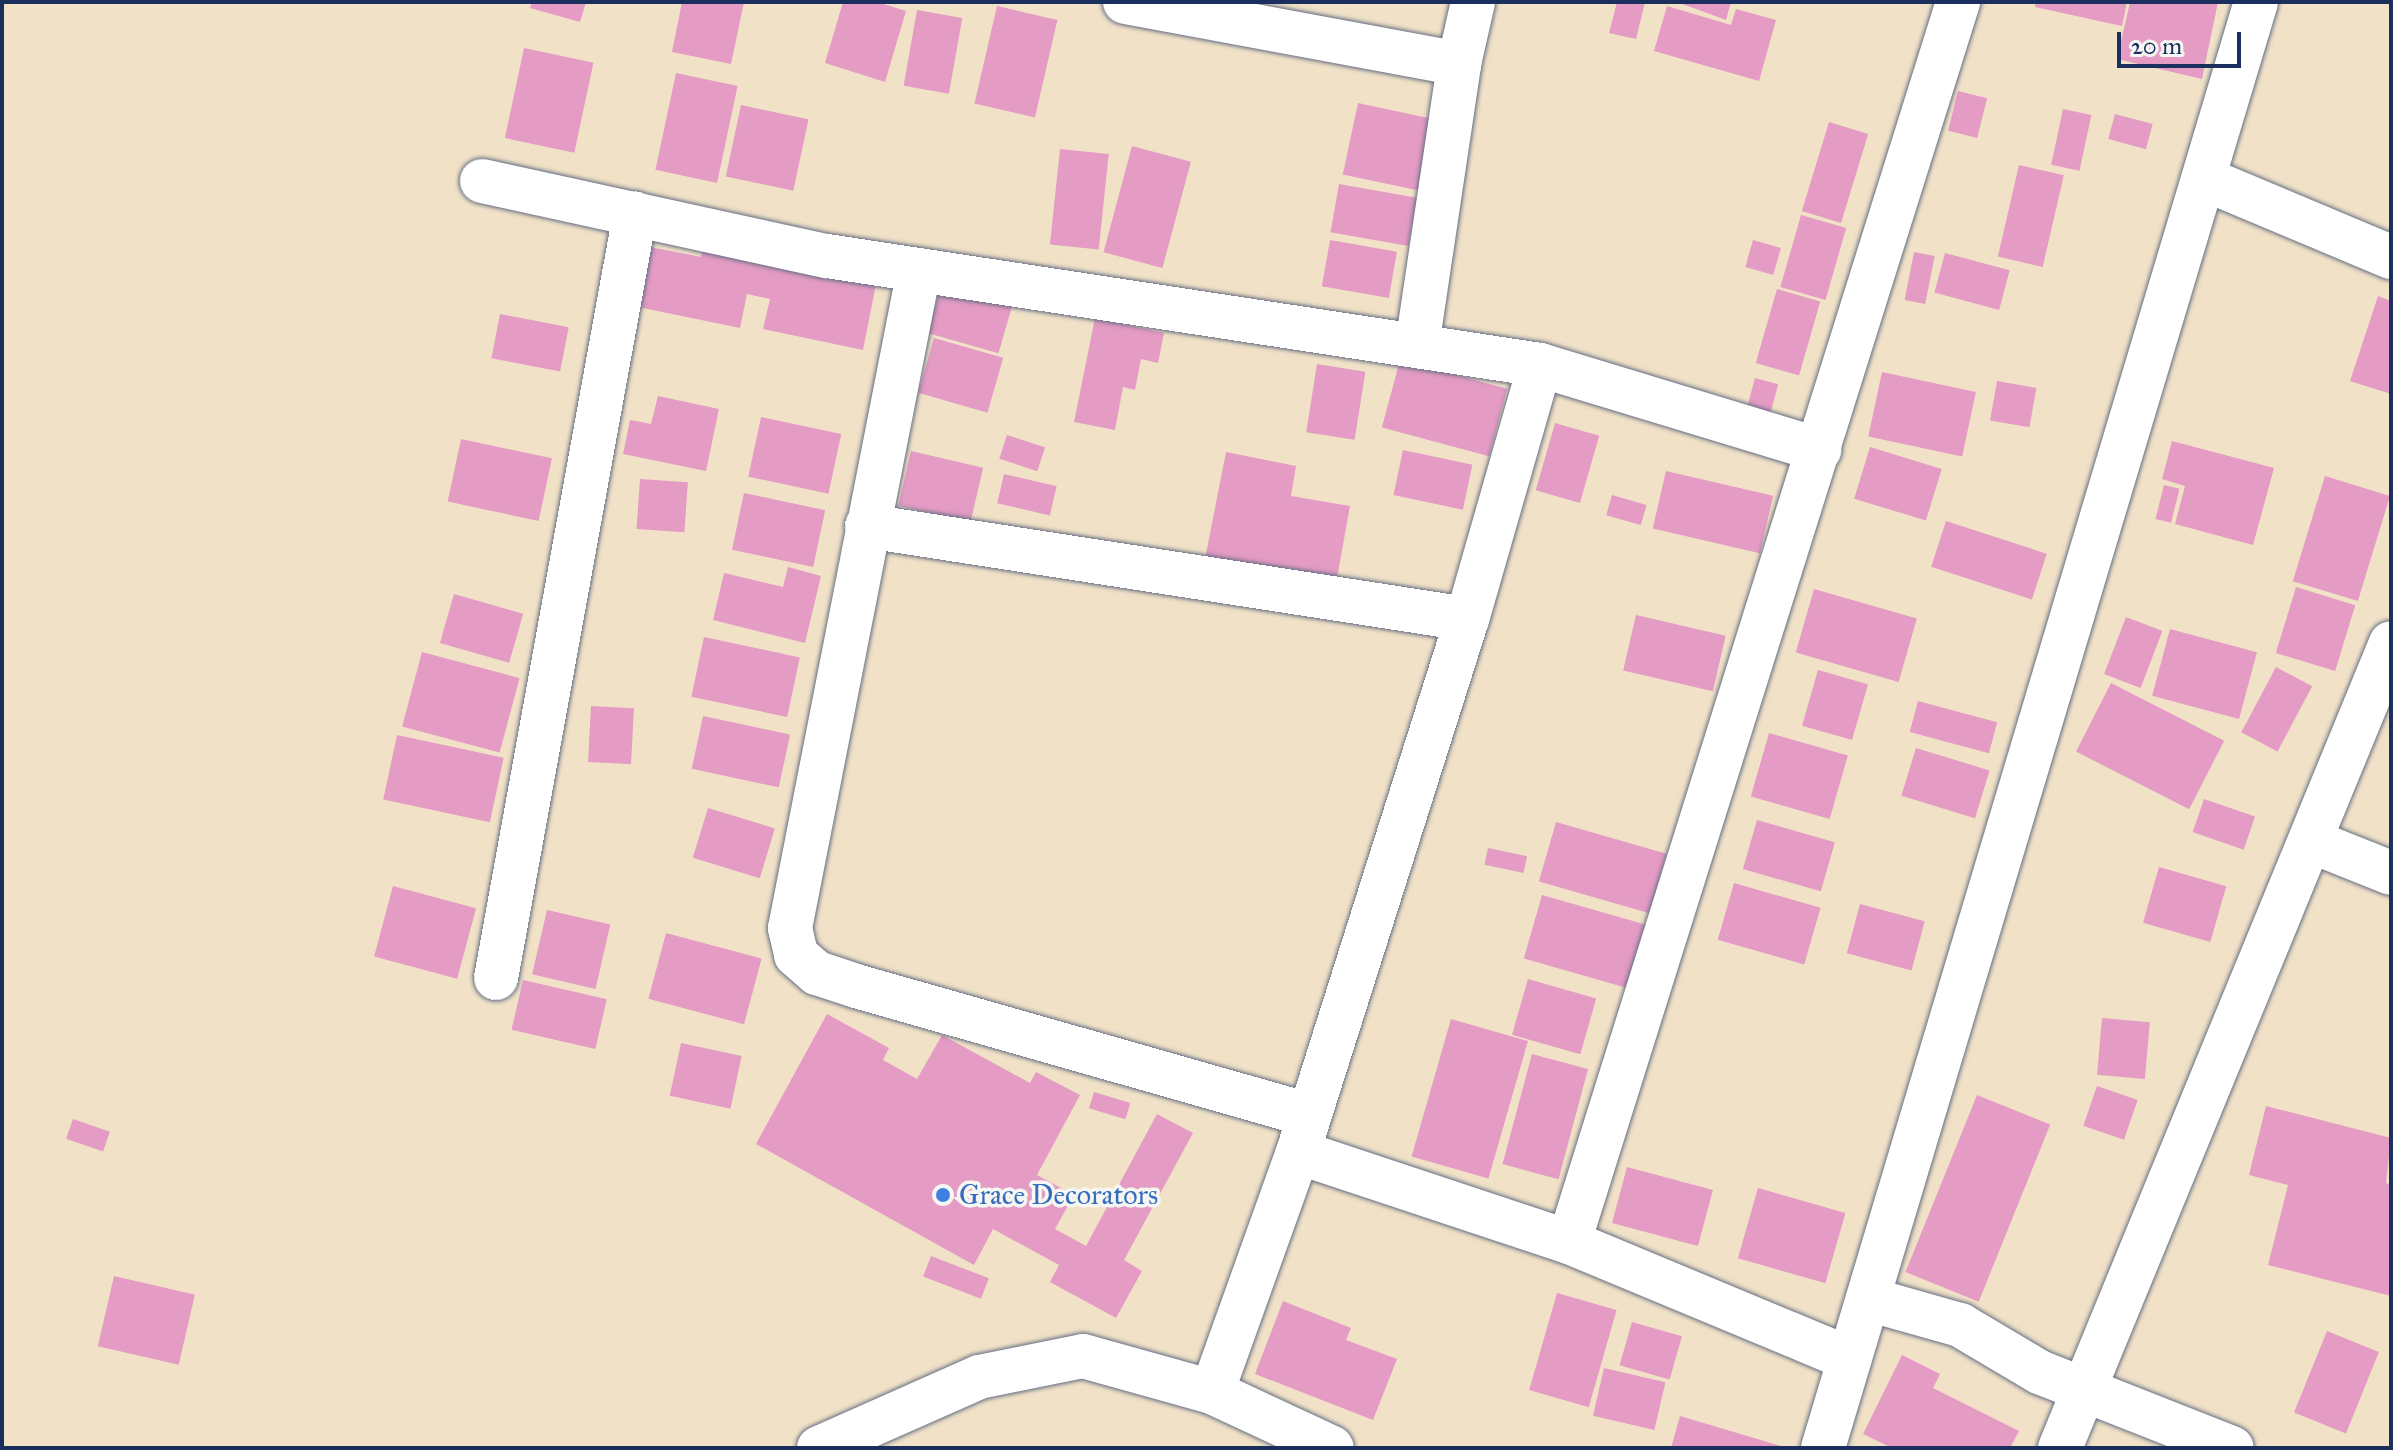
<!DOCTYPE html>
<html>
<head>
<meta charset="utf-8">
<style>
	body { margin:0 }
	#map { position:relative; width:2393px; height:1450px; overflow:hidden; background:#f1e2c7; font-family:"IM FELL Great Primer",serif }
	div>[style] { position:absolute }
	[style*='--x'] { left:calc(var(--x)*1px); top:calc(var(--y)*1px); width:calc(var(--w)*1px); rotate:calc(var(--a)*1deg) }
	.building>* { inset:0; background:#e49bc4; transform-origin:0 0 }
	.roads { filter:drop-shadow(0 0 2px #666e83) drop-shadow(0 0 2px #666e83) }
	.street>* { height:44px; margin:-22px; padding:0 22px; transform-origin:22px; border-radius:22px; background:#fff }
	.secondary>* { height:44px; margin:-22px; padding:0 22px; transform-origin:22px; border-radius:22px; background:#fff }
	.dots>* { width:22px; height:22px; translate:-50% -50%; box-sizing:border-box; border:4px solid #f6f6f2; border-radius:50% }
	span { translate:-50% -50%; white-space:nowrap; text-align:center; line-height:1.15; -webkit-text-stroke:7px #f6f6f2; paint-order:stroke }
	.shop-label { font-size:28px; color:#366cbe }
	.left { translate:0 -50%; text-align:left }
	.frame { position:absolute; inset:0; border:4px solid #1b2f5e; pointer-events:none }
	.scale { position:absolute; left:2117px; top:32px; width:124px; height:36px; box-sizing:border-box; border:4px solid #1b2f5e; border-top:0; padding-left:10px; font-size:24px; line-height:28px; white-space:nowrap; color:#1b2f5e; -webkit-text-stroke:6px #f6f6f2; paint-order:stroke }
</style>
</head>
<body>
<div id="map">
	<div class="building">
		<i style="clip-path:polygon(532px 2px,586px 2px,580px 22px,530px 8px)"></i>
		<i style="clip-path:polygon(682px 2px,744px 2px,731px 64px,672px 52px)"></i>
		<i style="clip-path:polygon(843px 2px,877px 2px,906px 11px,885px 82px,825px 63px)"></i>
		<i style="clip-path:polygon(1617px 2px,1645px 2px,1636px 39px,1609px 33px)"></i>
		<i style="clip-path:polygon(1677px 2px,1731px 2px,1726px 20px)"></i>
		<i style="clip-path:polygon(2036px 2px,2127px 2px,2122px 26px,2035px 7px)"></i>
		<i style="clip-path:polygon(2130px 2px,2218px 2px,2202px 79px,2117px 59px)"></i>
		<i style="left:997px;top:6px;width:62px;height:100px;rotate:13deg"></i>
		<i style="clip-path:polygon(1667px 6px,1731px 25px,1736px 9px,1776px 20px,1759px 81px,1654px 51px)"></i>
		<i style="left:917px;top:10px;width:46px;height:77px;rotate:10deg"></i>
		<i style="left:524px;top:48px;width:71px;height:92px;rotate:12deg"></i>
		<i style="left:676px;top:73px;width:63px;height:99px;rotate:12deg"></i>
		<i style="left:1958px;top:91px;width:30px;height:41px;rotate:14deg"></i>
		<i style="left:1358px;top:103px;width:80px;height:73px;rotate:12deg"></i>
		<i style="left:741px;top:105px;width:69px;height:73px;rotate:12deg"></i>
		<i style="left:2063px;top:109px;width:29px;height:57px;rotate:12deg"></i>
		<i style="left:2115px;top:114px;width:39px;height:26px;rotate:15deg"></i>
		<i style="left:1829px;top:122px;width:41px;height:93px;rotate:17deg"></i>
		<i style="left:1132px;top:146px;width:61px;height:110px;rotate:15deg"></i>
		<i style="left:1060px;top:149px;width:49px;height:96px;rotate:6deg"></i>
		<i style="left:2019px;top:165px;width:46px;height:94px;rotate:13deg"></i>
		<i style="left:1339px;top:184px;width:79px;height:49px;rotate:10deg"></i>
		<i style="left:1801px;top:215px;width:47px;height:75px;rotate:16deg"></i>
		<i style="left:1330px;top:240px;width:68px;height:47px;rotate:10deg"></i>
		<i style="left:1753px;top:240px;width:29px;height:28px;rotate:16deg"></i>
		<i style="clip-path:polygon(650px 247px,701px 257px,703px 248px,876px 284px,863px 350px,763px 329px,770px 299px,747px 294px,740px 328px,638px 307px)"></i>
		<i style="left:1914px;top:252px;width:21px;height:49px;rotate:11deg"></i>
		<i style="left:1945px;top:253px;width:67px;height:41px;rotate:15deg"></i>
		<i style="left:942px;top:282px;width:74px;height:53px;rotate:16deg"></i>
		<i style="left:1777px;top:289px;width:45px;height:77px;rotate:16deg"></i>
		<i style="clip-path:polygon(2378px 296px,2391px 301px,2391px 394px,2350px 381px)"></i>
		<i style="left:500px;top:314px;width:70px;height:45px;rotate:11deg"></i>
		<i style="clip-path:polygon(1095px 318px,1164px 333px,1158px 363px,1141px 359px,1135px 390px,1123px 387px,1115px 430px,1074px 422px)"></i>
		<i style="left:934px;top:338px;width:72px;height:57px;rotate:16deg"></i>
		<i style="left:1400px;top:360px;width:111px;height:70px;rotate:15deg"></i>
		<i style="left:1317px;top:364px;width:49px;height:69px;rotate:9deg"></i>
		<i style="left:1882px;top:372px;width:96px;height:66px;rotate:12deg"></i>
		<i style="left:1755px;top:378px;width:24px;height:45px;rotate:15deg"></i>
		<i style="left:1997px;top:381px;width:40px;height:40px;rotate:10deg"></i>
		<i style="clip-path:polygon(658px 396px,719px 409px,706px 471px,623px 454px,630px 420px,651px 424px)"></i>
		<i style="left:761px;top:417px;width:82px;height:61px;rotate:12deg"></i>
		<i style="left:1555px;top:423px;width:46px;height:70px;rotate:16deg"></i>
		<i style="left:1007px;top:435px;width:40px;height:25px;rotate:18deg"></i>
		<i style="left:461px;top:439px;width:93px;height:64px;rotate:12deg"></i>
		<i style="clip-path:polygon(2172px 441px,2274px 468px,2253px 545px,2175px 524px,2185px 486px,2162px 479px)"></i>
		<i style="left:1870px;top:447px;width:75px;height:54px;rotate:17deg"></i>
		<i style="left:1403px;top:450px;width:71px;height:46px;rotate:12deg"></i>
		<i style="left:911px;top:451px;width:74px;height:56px;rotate:13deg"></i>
		<i style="clip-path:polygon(1226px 452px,1296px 466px,1291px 496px,1350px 506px,1337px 578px,1205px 559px)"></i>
		<i style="left:1666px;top:471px;width:110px;height:59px;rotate:13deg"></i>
		<i style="left:1004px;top:474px;width:54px;height:30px;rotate:13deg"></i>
		<i style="left:2325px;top:476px;width:68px;height:110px;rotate:17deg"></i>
		<i style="left:640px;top:479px;width:48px;height:50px;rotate:4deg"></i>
		<i style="left:2164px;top:485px;width:16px;height:35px;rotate:14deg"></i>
		<i style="left:744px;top:493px;width:83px;height:58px;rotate:12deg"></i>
		<i style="left:1612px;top:495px;width:36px;height:21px;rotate:16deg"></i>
		<i style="left:1946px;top:521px;width:106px;height:48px;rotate:18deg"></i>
		<i style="clip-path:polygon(788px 567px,821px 576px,805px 643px,713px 620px,724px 573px,783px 587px)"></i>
		<i style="left:2296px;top:587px;width:62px;height:69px;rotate:17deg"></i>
		<i style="left:1814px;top:589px;width:107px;height:66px;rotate:16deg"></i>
		<i style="left:454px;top:594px;width:72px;height:51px;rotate:16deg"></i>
		<i style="left:1636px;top:615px;width:92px;height:57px;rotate:13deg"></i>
		<i style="left:2126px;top:617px;width:39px;height:61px;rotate:21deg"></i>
		<i style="left:2170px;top:629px;width:90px;height:69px;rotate:15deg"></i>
		<i style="left:704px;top:637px;width:98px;height:61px;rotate:12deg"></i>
		<i style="left:422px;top:652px;width:101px;height:77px;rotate:15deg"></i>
		<i style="left:2276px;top:667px;width:41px;height:74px;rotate:28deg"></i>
		<i style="left:1818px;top:670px;width:52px;height:58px;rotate:16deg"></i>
		<i style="left:2111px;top:683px;width:127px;height:77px;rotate:27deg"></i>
		<i style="left:1918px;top:701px;width:82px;height:32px;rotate:15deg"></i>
		<i style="left:591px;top:706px;width:43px;height:56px;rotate:3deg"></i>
		<i style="left:703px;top:716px;width:89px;height:54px;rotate:12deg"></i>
		<i style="left:1769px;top:733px;width:82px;height:66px;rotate:16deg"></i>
		<i style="left:397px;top:735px;width:109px;height:66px;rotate:12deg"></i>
		<i style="left:1916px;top:748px;width:77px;height:50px;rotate:17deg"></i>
		<i style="left:2204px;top:799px;width:54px;height:35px;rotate:19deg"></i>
		<i style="left:708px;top:808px;width:70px;height:52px;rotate:17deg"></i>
		<i style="left:1757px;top:820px;width:81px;height:51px;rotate:16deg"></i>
		<i style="left:1556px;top:822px;width:115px;height:62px;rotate:16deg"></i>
		<i style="left:1488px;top:848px;width:40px;height:17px;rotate:12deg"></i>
		<i style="left:2159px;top:867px;width:70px;height:58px;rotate:16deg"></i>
		<i style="left:1734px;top:883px;width:90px;height:59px;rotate:16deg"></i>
		<i style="left:393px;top:886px;width:86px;height:73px;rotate:15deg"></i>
		<i style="left:1542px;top:895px;width:112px;height:66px;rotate:16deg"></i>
		<i style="left:1860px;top:904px;width:67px;height:51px;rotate:15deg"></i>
		<i style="left:547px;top:910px;width:65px;height:66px;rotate:13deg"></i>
		<i style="left:666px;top:933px;width:99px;height:68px;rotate:15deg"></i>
		<i style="left:1528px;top:979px;width:71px;height:58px;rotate:16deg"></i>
		<i style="left:523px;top:980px;width:86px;height:51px;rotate:13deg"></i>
		<i style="clip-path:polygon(827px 1014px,889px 1048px,883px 1060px,917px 1079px,942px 1035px,1030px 1083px,1036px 1072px,1080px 1095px,1037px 1175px,1074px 1195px,1055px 1229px,1086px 1246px,1157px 1114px,1193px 1133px,1124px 1260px,1142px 1271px,1116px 1318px,1050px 1282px,1059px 1265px,993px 1229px,974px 1265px,756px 1144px)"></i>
		<i style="left:2102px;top:1018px;width:48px;height:57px;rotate:5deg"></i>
		<i style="left:1451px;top:1019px;width:80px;height:143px;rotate:16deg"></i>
		<i style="left:681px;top:1043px;width:62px;height:54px;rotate:12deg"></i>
		<i style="left:1532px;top:1054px;width:58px;height:114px;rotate:15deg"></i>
		<i style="left:2097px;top:1086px;width:43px;height:42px;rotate:19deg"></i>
		<i style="left:1094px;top:1092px;width:38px;height:17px;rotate:17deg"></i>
		<i style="left:1977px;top:1095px;width:79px;height:191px;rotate:22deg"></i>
		<i style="clip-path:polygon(2266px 1106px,2391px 1138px,2386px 1183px,2391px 1185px,2391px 1296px,2268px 1265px,2288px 1185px,2249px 1175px)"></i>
		<i style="left:73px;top:1119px;width:39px;height:21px;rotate:19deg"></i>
		<i style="left:1627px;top:1167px;width:89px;height:58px;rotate:15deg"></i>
		<i style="left:1758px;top:1188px;width:91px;height:73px;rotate:16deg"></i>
		<i style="left:931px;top:1256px;width:62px;height:22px;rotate:21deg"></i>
		<i style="left:114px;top:1276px;width:83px;height:72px;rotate:13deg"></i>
		<i style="left:1557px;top:1293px;width:62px;height:101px;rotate:16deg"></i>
		<i style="clip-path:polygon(1283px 1301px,1351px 1328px,1346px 1340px,1397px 1359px,1373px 1420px,1255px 1374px)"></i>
		<i style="left:1632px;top:1322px;width:52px;height:45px;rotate:16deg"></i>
		<i style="left:2327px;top:1331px;width:56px;height:88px;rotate:22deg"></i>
		<i style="clip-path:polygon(1902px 1355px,1940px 1374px,1933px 1388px,2019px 1431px,2010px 1448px,1892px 1448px,1863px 1434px)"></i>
		<i style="left:1604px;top:1368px;width:63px;height:49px;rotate:13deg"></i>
		<i style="clip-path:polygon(1680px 1416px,1784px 1447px,1783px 1448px,1671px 1448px)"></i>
	</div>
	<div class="roads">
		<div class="street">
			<i style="--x:1125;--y:2;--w:340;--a:10.5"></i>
			<i style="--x:2205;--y:179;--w:202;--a:22.8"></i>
			<i style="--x:919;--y:270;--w:671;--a:101.09"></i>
			<i style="--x:790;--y:928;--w:28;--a:77"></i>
			<i style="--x:796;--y:955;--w:28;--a:41"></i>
			<i style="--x:817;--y:973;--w:41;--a:18.4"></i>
			<i style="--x:856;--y:986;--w:471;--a:15.9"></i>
			<i style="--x:1540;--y:365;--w:292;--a:16.9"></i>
			<i style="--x:867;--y:526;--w:607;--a:8.81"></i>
			<i style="--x:2311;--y:841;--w:86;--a:21.8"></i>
			<i style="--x:496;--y:978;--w:777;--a:-79.69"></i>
			<i style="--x:1298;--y:1152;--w:286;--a:18.4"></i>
			<i style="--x:1569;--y:1242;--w:304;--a:22.6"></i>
			<i style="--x:1569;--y:1242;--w:1300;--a:-72.58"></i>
			<i style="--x:1868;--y:1299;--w:96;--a:15.8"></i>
			<i style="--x:1960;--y:1325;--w:92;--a:30.7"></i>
			<i style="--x:2039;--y:1372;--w:207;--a:21.5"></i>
		</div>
		<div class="secondary">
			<i style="--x:482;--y:181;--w:353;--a:12.3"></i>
			<i style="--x:827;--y:256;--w:721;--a:8.69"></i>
			<i style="--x:1540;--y:365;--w:264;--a:106"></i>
			<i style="--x:1467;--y:619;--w:559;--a:107.59"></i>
			<i style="--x:1298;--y:1152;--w:255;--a:109.7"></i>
			<i style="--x:1417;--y:346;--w:285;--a:-81.5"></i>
			<i style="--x:1459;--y:64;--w:64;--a:-77.3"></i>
			<i style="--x:819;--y:1448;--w:175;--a:-23.9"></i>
			<i style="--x:979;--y:1377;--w:106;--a:-11.4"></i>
			<i style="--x:1083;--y:1356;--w:134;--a:15.6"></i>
			<i style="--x:1212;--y:1392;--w:132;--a:25"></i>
			<i style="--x:1823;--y:1448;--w:1509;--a:-73.33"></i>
			<i style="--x:2060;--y:1448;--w:870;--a:-67.65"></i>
		</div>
	</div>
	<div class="dots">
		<i style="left:943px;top:1195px;background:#3f7fe0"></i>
	</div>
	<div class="shop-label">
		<span class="left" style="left:959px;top:1195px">Grace Decorators</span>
	</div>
	<div class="frame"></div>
	<div class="scale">20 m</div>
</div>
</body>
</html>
